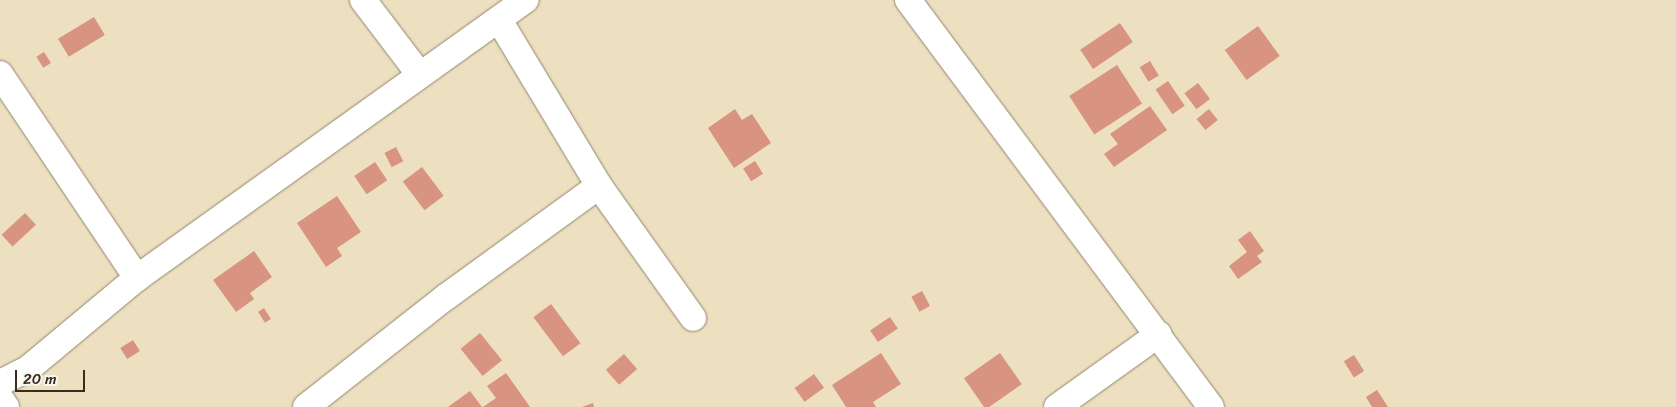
<!DOCTYPE html>
<html>
<head>
<meta charset="utf-8">
<style>
	body { margin:0 }
	#map { position:relative; width:1676px; height:407px; overflow:hidden; background:#ece0c0; font-family:Sriracha,sans-serif }
	div>[style] { position:absolute }
	[style*='--x'] { left:calc(var(--x)*1px); top:calc(var(--y)*1px); width:calc(var(--w)*1px); rotate:calc(var(--a)*1deg) }
	.building>* { inset:0; background:#d99381; transform-origin:0 0 }
	.roads { filter:drop-shadow(0 0 1px #94856f) drop-shadow(0 0 1px #94856f) }
	.street>* { height:26px; margin:-13px; padding:0 13px; transform-origin:13px; border-radius:13px; background:#fff }
	span { translate:-50% -50%; white-space:nowrap; text-align:center; line-height:1.15; -webkit-text-stroke:4px #f6f6f2; paint-order:stroke }
	.scale { position:absolute; left:15px; top:370px; width:70px; height:22px; box-sizing:border-box; border:2px solid #3b2a1e; border-top:0; padding-left:6px; font-size:15px; line-height:18px; white-space:nowrap; color:#3b2a1e; -webkit-text-stroke:4px #f6f6f2; paint-order:stroke }
</style>
</head>
<body>
<div id="map">
	<div class="building">
		<i style="left:94px;top:17px;width:21px;height:42px;rotate:59deg"></i>
		<i style="left:1120px;top:23px;width:23px;height:48px;rotate:56deg"></i>
		<i style="left:1258px;top:26px;width:37px;height:41px;rotate:54deg"></i>
		<i style="left:44px;top:52px;width:13px;height:9px;rotate:58deg"></i>
		<i style="left:1150px;top:61px;width:17px;height:12px;rotate:59deg"></i>
		<i style="left:1117px;top:65px;width:46px;height:57px;rotate:57deg"></i>
		<i style="left:1168px;top:81px;width:30px;height:15px;rotate:56deg"></i>
		<i style="left:1198px;top:83px;width:20px;height:17px;rotate:53deg"></i>
		<i style="clip-path:polygon(1150px 106px,1167px 130px,1114px 167px,1104px 154px,1118px 144px,1110px 134px)"></i>
		<i style="clip-path:polygon(735px 109px,742px 120px,752px 114px,771px 143px,734px 168px,708px 128px)"></i>
		<i style="left:1209px;top:109px;width:14px;height:16px;rotate:51deg"></i>
		<i style="left:396px;top:147px;width:16px;height:13px;rotate:63deg"></i>
		<i style="left:755px;top:161px;width:15px;height:14px;rotate:58deg"></i>
		<i style="left:375px;top:162px;width:22px;height:25px;rotate:56deg"></i>
		<i style="left:422px;top:167px;width:36px;height:24px;rotate:53deg"></i>
		<i style="clip-path:polygon(337px 196px,361px 232px,337px 248px,342px 256px,326px 267px,297px 223px)"></i>
		<i style="left:25px;top:213px;width:16px;height:32px;rotate:47deg"></i>
		<i style="clip-path:polygon(1250px 231px,1264px 251px,1257px 256px,1262px 262px,1238px 279px,1229px 266px,1247px 252px,1238px 240px)"></i>
		<i style="clip-path:polygon(254px 251px,272px 277px,250px 293px,254px 299px,236px 312px,213px 280px)"></i>
		<i style="left:922px;top:291px;width:17px;height:12px;rotate:62deg"></i>
		<i style="left:551px;top:304px;width:49px;height:22px;rotate:53deg"></i>
		<i style="left:264px;top:308px;width:13px;height:7px;rotate:58deg"></i>
		<i style="left:890px;top:317px;width:14px;height:24px;rotate:56deg"></i>
		<i style="left:480px;top:333px;width:35px;height:25px;rotate:51deg"></i>
		<i style="left:133px;top:340px;width:13px;height:15px;rotate:58deg"></i>
		<i style="clip-path:polygon(881px 353px,901px 384px,873px 402px,876px 407px,846px 407px,832px 385px)"></i>
		<i style="left:1000px;top:353px;width:38px;height:44px;rotate:55deg"></i>
		<i style="left:624px;top:354px;width:20px;height:24px;rotate:49deg"></i>
		<i style="left:1354px;top:355px;width:19px;height:12px;rotate:58deg"></i>
		<i style="clip-path:polygon(506px 373px,530px 407px,483px 407px,496px 398px,487px 386px)"></i>
		<i style="left:814px;top:374px;width:17px;height:24px;rotate:54deg"></i>
		<i style="clip-path:polygon(1377px 390px,1388px 407px,1372px 407px,1366px 397px)"></i>
		<i style="clip-path:polygon(470px 391px,482px 407px,448px 407px)"></i>
		<i style="clip-path:polygon(593px 403px,594px 407px,582px 407px)"></i>
	</div>
	<div class="roads">
		<div class="street">
			<i style="--x:363;--y:0;--w:94;--a:52.8"></i>
			<i style="--x:908;--y:0;--w:507;--a:53.33"></i>
			<i style="--x:499;--y:20;--w:194;--a:58.9"></i>
			<i style="--x:599;--y:186;--w:162;--a:54.5"></i>
			<i style="--x:0;--y:74;--w:246;--a:56.1"></i>
			<i style="--x:0;--y:383;--w:33;--a:-27"></i>
			<i style="--x:29;--y:368;--w:141;--a:-39.8"></i>
			<i style="--x:137;--y:278;--w:478;--a:-35.6"></i>
			<i style="--x:0;--y:398;--w:11;--a:56"></i>
			<i style="--x:306;--y:407;--w:178;--a:-38.2"></i>
			<i style="--x:446;--y:297;--w:189;--a:-36"></i>
			<i style="--x:1057;--y:407;--w:125;--a:-35.6"></i>
		</div>
	</div>
	<div class="scale">20 m</div>
</div>
</body>
</html>
